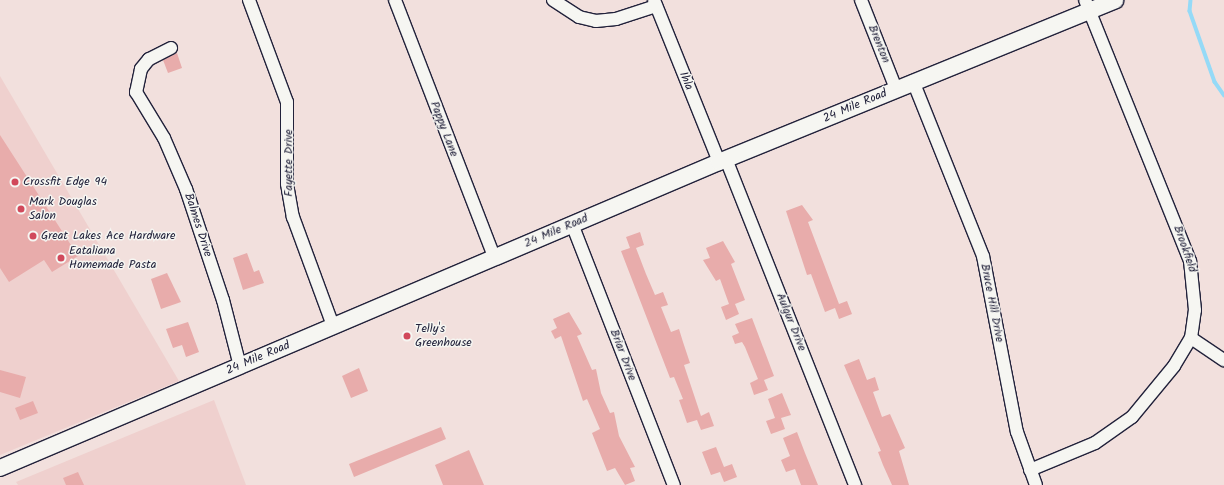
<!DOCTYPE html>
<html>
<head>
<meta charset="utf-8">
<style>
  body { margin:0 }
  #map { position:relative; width:1224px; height:485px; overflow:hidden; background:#f2e0dd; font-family:Kalam,sans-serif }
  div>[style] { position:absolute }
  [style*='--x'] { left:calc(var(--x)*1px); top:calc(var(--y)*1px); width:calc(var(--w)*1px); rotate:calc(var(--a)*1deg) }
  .built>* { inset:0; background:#efd0ce }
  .stream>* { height:3.5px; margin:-1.75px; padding:0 1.75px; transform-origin:1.75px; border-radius:1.75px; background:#95daf7 }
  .building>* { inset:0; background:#e8acab }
  .roads { filter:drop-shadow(1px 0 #22223b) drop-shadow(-1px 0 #22223b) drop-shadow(0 1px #22223b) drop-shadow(0 -1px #22223b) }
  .minor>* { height:12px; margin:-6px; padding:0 6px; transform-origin:6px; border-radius:6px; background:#f6f6f2 }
  .tertiary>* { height:16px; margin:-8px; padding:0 8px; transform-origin:8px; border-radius:8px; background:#f6f6f2 }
  .dots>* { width:11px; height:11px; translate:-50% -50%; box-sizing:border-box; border:2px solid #f6f6f2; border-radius:50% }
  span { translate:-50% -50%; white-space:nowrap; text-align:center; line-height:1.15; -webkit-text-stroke:3px #f6f6f2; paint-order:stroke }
  .street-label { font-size:12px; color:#22223b }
  .poi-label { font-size:12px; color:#22223b }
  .left { translate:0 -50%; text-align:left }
</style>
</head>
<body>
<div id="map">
  <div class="built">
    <div style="clip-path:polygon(0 76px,179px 381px,0 455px)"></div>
    <div style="clip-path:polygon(214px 400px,246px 485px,18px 485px,16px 482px)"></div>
  </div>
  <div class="stream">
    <div style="--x:1191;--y:0;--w:11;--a:95"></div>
    <div style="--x:1190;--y:11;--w:75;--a:70.6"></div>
    <div style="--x:1215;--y:82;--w:16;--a:55"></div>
  </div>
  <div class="building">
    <div style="clip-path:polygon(177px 53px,182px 68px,168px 73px,163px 60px)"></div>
    <div style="clip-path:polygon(0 135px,78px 256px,52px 272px,44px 260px,9px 282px,0 268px)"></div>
    <div style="clip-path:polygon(802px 205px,813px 220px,808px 222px,839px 304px,847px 301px,852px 314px,839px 319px,835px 308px,825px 312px,811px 274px,807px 275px,786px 211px)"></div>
    <div style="clip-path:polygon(640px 232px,644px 245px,636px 248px,646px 274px,655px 295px,663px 292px,668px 305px,661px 307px,671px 332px,679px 329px,683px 342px,690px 363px,684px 365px,701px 416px,709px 412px,714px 426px,701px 430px,697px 420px,687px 423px,679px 400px,683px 399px,674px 377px,670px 378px,621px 251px,630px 248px,626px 237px)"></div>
    <div style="clip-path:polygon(723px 241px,735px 262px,731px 264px,745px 300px,735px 304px,739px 314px,726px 320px,721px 307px,729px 304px,720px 279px,716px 281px,703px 260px,710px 258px,706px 248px)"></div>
    <div style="clip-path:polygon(247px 253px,254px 272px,259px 270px,264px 283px,243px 290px,233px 258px)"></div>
    <div style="clip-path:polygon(167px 273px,181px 302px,161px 309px,151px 279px)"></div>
    <div style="clip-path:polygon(569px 312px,582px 334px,577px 336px,592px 370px,596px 369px,601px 393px,610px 413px,614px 412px,619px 436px,635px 467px,630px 468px,635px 481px,625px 485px,615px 468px,607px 471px,592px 433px,600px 429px,587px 399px,583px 401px,561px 336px,555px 339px,551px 331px,557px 328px,553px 319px)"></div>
    <div style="clip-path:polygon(752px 318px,774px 376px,764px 380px,768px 390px,754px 395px,750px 383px,758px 379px,745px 347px,742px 342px,735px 344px,732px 336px,739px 333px,735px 324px)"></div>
    <div style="clip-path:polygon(188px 322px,199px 352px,186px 357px,182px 345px,173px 348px,166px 329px)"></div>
    <div style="clip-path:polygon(859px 359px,867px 380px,875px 377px,879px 390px,873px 392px,882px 417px,890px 414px,905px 448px,899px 451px,909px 485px,892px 485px,883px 465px,878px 452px,881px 451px,844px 365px)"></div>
    <div style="clip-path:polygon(359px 368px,368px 391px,351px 398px,342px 376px)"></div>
    <div style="clip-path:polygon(0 370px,26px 377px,20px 398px,0 392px)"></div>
    <div style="clip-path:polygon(782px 393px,791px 415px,781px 418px,785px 429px,771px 434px,766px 421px,775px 418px,768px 399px)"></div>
    <div style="clip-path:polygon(33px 401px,38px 413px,20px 420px,15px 408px)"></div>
    <div style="clip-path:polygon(441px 427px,446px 439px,354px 477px,349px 464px)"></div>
    <div style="clip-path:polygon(797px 432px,805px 453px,818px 485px,801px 485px,795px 469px,786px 472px,781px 460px,790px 456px,783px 438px)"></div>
    <div style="clip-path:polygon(716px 447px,724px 467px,732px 464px,737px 477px,724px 482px,720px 472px,711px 475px,702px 452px)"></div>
    <div style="clip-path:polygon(469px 450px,484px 485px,443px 485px,435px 465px)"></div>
    <div style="clip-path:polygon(78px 472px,84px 485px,66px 485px,63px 478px)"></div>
  </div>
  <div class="roads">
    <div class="minor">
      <div style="--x:249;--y:0;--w:109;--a:69.6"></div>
      <div style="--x:287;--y:102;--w:82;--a:90"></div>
      <div style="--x:287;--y:184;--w:34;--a:80"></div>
      <div style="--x:293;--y:217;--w:116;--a:69.8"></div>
      <div style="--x:395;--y:0;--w:275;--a:68.9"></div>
      <div style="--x:553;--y:0;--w:31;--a:33"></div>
      <div style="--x:579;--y:17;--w:17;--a:13"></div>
      <div style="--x:596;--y:21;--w:20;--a:-6"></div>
      <div style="--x:616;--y:19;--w:42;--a:-18"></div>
      <div style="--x:654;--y:0;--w:175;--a:68.1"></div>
      <div style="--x:861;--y:0;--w:96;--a:68.5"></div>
      <div style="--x:171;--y:48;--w:25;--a:153"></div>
      <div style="--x:149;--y:59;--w:13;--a:129"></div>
      <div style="--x:141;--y:69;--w:24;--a:102"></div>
      <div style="--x:136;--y:92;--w:54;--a:58.7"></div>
      <div style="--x:164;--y:138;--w:56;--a:66.7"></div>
      <div style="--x:186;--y:189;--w:117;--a:71.6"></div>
      <div style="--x:223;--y:300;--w:68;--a:75.6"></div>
      <div style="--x:913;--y:81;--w:188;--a:68.2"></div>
      <div style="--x:983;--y:256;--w:179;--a:79.1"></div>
      <div style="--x:1017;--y:432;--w:56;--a:70.3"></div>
      <div style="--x:726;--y:159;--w:351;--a:68.4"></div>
      <div style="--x:572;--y:224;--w:280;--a:68.7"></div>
      <div style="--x:1191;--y:338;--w:40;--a:34"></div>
      <div style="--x:1030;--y:470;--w:70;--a:-22.6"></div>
      <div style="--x:1095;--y:443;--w:45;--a:-35.1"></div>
      <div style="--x:1132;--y:417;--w:66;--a:-50.5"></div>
      <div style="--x:1174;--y:366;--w:33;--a:-59"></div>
      <div style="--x:1191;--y:338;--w:28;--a:-82"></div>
      <div style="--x:1195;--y:310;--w:49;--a:-95.8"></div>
      <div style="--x:1190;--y:261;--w:281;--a:-111.9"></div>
    </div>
    <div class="tertiary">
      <div style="--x:0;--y:468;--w:781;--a:-23.05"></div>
      <div style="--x:719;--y:162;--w:428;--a:-22.2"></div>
    </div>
  </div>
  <div class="dots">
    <div style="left:15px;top:182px;background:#d1495b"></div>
    <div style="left:21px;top:209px;background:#d1495b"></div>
    <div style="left:33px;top:236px;background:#d1495b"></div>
    <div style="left:61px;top:258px;background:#d1495b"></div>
    <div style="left:407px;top:336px;background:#d1495b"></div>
  </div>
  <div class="street-label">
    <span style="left:879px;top:44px;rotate:68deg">Brenton</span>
    <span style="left:686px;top:81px;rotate:68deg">Ihla</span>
    <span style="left:855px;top:106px;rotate:-23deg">24 Mile Road</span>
    <span style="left:444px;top:129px;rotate:69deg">Pappy Lane</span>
    <span style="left:289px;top:163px;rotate:-90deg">Fayette Drive</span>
    <span style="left:198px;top:225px;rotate:72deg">Balmes Drive</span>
    <span style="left:556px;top:231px;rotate:-23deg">24 Mile Road</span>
    <span style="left:1185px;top:249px;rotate:71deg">Brookfield</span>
    <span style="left:992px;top:303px;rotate:79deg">Bruce Hill Drive</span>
    <span style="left:791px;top:322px;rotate:68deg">Aulgur Drive</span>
    <span style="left:623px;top:355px;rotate:69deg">Briar Drive</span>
    <span style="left:258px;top:358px;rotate:-23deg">24 Mile Road</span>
  </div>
  <div class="poi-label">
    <span class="left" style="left:23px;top:182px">Crossfit Edge 94</span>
    <span class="left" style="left:29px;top:209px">Mark Douglas<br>Salon</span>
    <span class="left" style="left:41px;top:236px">Great Lakes Ace Hardware</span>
    <span class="left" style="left:69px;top:258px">Eataliana<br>Homemade Pasta</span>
    <span class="left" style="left:415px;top:336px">Telly's<br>Greenhouse</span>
  </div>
</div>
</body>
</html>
